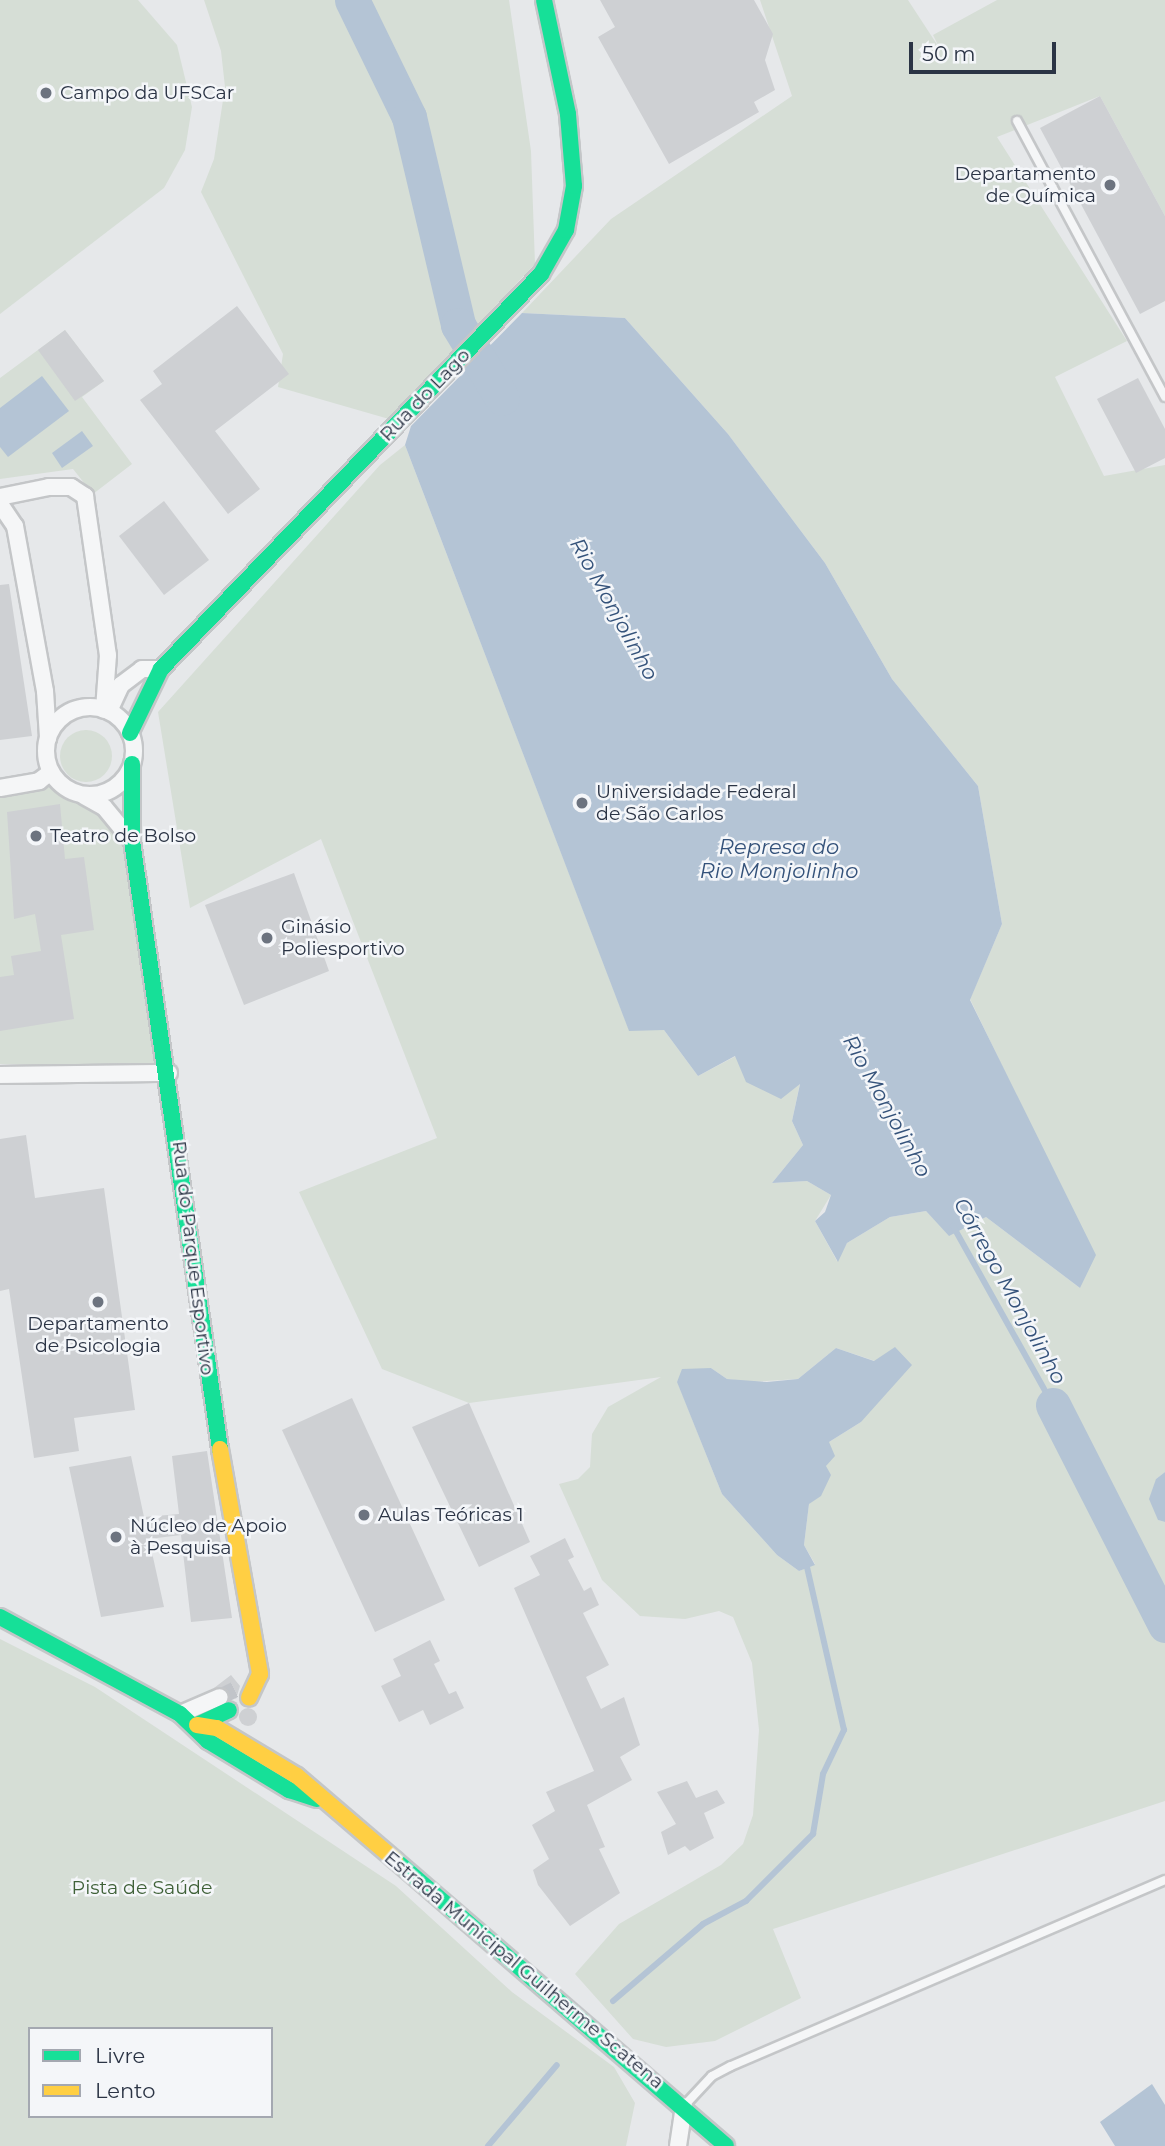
<!DOCTYPE html>
<html>
<head>
<meta charset="utf-8">
<style>
  body { margin:0 }
  #map { position:relative; width:1165px; height:2146px; overflow:hidden; background:#e6e8ea; font-family:Montserrat,sans-serif }
  div>[style] { position:absolute }
  [style*='--x'] { left:calc(var(--x)*1px); top:calc(var(--y)*1px); width:calc(var(--w)*1px); rotate:calc(var(--a)*1deg) }
  .green>* { inset:0; background:#d6ded6 }
  .round { border-radius:50% }
  .water>* { inset:0; background:#b4c4d5 }
  .stream>* { height:6px; margin:-3px; padding:0 3px; transform-origin:3px; border-radius:3px; background:#b4c4d5 }
  .river>* { height:35px; margin:-17.5px; padding:0 17.5px; transform-origin:17.5px; border-radius:17.5px; background:#b4c4d5 }
  .building>* { inset:0; background:#ced0d3 }
  .street-tunnel>* { height:16px; margin-top:-8px; transform-origin:0; background:repeating-linear-gradient(90deg,#c1c4c9 0 16px,transparent 0 24px) }
  .roads { filter:drop-shadow(2px 0 #c4c6c8) drop-shadow(-2px 0 #c4c6c8) drop-shadow(0 2px #c4c6c8) drop-shadow(0 -2px #c4c6c8) }
  .lane>* { height:8px; margin:-4px; padding:0 4px; transform-origin:4px; border-radius:4px; background:#f5f6f7 }
  .street>* { height:16px; margin:-8px; padding:0 8px; transform-origin:8px; border-radius:8px; background:#f5f6f7 }
  .street>.ring { margin:-8px; padding:0; box-sizing:content-box; background:none; border:16px solid #f5f6f7; border-radius:50% }
  .fast>* { height:16px; margin:-8px; padding:0 8px; transform-origin:8px; border-radius:8px; background:#16e098 }
  .slow>* { height:16px; margin:-8px; padding:0 8px; transform-origin:8px; border-radius:8px; background:#ffcf43 }
  .dots>* { width:19px; height:19px; translate:-50% -50%; box-sizing:border-box; border:4px solid #f4f6f9; border-radius:50% }
  span { translate:-50% -50%; white-space:nowrap; text-align:center; line-height:1.15; -webkit-text-stroke:5px #f4f6f9; paint-order:stroke }
  .poi-label { font-size:19px; color:#2b3445 }
  .left { translate:0 -50%; text-align:left }
  .right { translate:-100% -50%; text-align:right }
  .street-label { font-size:19px; color:#2b3445 }
  .park-label { font-size:19px; color:#3f6138 }
  .water-label { font-size:21px; color:#34527a; font-style:italic }
  .legend { position:absolute; left:28px; top:2027px; width:245px; height:91px; box-sizing:border-box; background:#f4f6f9; border:2px solid #a4a8b1; margin:0; padding:9px 12px; list-style:none; font-size:21px; color:#2b3445 }
  .legend li { display:flex; align-items:center; gap:14px; height:35px }
  .legend b { width:35px; border:2px solid #a4a8b1 }
  .scale { position:absolute; left:909px; top:42px; width:147px; height:32px; box-sizing:border-box; border:4px solid #2b3445; border-top:0; padding-left:9px; font-size:21px; line-height:24px; white-space:nowrap; color:#2b3445; -webkit-text-stroke:5px #f4f6f9; paint-order:stroke }
</style>
</head>
<body>
<div id="map">
  <div class="green">
    <div style="clip-path:polygon(0 0,138px 0,177px 45px,192px 107px,185px 150px,164px 188px,0 314px)"></div>
    <div style="clip-path:polygon(204px 0,509px 0,531px 151px,535px 264px,389px 419px,278px 387px,283px 354px,201px 192px,214px 159px,225px 87px,221px 51px)"></div>
    <div style="clip-path:polygon(evenodd,760px 0,908px 0,940px 49px,933px 35px,997px 0,1165px 0,1165px 216px,1100px 96px,997px 137px,1127px 341px,1055px 377px,1104px 476px,1165px 465px,1165px 1472px,1156px 1479px,1158px 1520px,1165px 1522px,1165px 1801px,773px 1929px,801px 1998px,715px 2041px,666px 2047px,633px 2039px,575px 1974px,619px 1924px,721px 1865px,743px 1844px,753px 1815px,759px 1730px,752px 1663px,733px 1617px,719px 1611px,685px 1619px,640px 1616px,602px 1580px,559px 1484px,578px 1479px,590px 1467px,592px 1434px,608px 1407px,661px 1377px,469px 1403px,382px 1369px,299px 1192px,437px 1138px,321px 839px,190px 908px,158px 712px,380px 465px,405px 445px,629px 1030px,664px 1030px,698px 1076px,736px 1056px,800px 1083px,792px 1121px,803px 1145px,772px 1183px,807px 1181px,831px 1195px,815px 1221px,837px 1261px,847px 1243px,890px 1217px,926px 1211px,949px 1235px,986px 1217px,1080px 1288px,1006px 1074px,970px 999px,1002px 924px,978px 786px,892px 679px,825px 563px,728px 434px,625px 318px,522px 313px,611px 219px,792px 96px,760px 0,836px 1348px,875px 1361px,861px 1422px,829px 1442px,826px 1467px,809px 1504px,804px 1545px,815px 1564px,799px 1571px,777px 1555px,722px 1494px,677px 1381px,711px 1368px,727px 1379px,750px 1382px,798px 1379px,836px 1348px)"></div>
    <div style="clip-path:polygon(65px 330px,104px 381px,82px 397px,132px 464px,93px 494px,73px 469px,0 479px,0 378px)"></div>
    <div class="round" style="left:60px;top:730px;width:52px;height:52px"></div>
    <div style="clip-path:polygon(67px 784px,84px 792px,126px 835px,164px 1068px,0 1064px,0 795px)"></div>
    <div style="clip-path:polygon(evenodd,0 1639px,95px 1687px,396px 1886px,512px 1992px,614px 2067px,635px 2103px,626px 2146px,0 2146px,0 1639px,30px 2029px,271px 2029px,271px 2116px,30px 2116px,30px 2029px)"></div>
  </div>
  <div class="water">
    <div style="clip-path:polygon(522px 313px,625px 318px,728px 434px,825px 563px,892px 679px,978px 786px,1002px 924px,970px 1000px,1096px 1255px,1080px 1288px,986px 1217px,949px 1236px,926px 1211px,890px 1217px,847px 1243px,838px 1262px,815px 1221px,825px 1212px,831px 1195px,807px 1181px,772px 1183px,803px 1145px,792px 1121px,800px 1084px,781px 1099px,746px 1082px,735px 1056px,698px 1076px,664px 1030px,629px 1031px,405px 445px,411px 426px)"></div>
    <div style="clip-path:polygon(42px 376px,69px 411px,8px 457px,0 447px,0 408px)"></div>
    <div style="clip-path:polygon(82px 431px,93px 446px,62px 468px,52px 453px)"></div>
    <div style="clip-path:polygon(895px 1347px,912px 1365px,861px 1422px,829px 1442px,835px 1456px,826px 1466px,831px 1475px,821px 1496px,809px 1504px,804px 1545px,815px 1565px,799px 1571px,777px 1555px,722px 1494px,677px 1382px,682px 1369px,711px 1368px,727px 1379px,767px 1382px,798px 1379px,836px 1348px,874px 1361px)"></div>
    <div style="clip-path:polygon(1165px 1472px,1165px 1522px,1158px 1520px,1149px 1499px,1156px 1479px)"></div>
    <div style="clip-path:polygon(1152px 2084px,1165px 2105px,1165px 2146px,1115px 2146px,1100px 2122px)"></div>
  </div>
  <div class="stream">
    <div style="--x:953;--y:1226;--w:205;--a:60.8"></div>
    <div style="--x:613;--y:2001;--w:118;--a:-40.5"></div>
    <div style="--x:703;--y:1924;--w:49;--a:-28.1"></div>
    <div style="--x:746;--y:1901;--w:95;--a:-45"></div>
    <div style="--x:813;--y:1834;--w:61;--a:-80.5"></div>
    <div style="--x:823;--y:1774;--w:49;--a:-64.5"></div>
    <div style="--x:844;--y:1730;--w:167;--a:-102.8"></div>
    <div style="--x:488;--y:2146;--w:106;--a:-49.6"></div>
  </div>
  <div class="river">
    <div style="--x:352;--y:0;--w:130;--a:64"></div>
    <div style="--x:409;--y:117;--w:214;--a:76.7"></div>
    <div style="--x:458;--y:325;--w:85;--a:58.9"></div>
    <div style="--x:1053;--y:1405;--w:247;--a:63"></div>
  </div>
  <div class="building">
    <div style="clip-path:polygon(600px 0,754px 0,773px 34px,765px 60px,775px 90px,754px 102px,759px 112px,669px 164px,598px 37px,615px 27px)"></div>
    <div style="clip-path:polygon(1100px 96px,1165px 216px,1165px 301px,1140px 314px,1040px 128px)"></div>
    <div style="clip-path:polygon(237px 306px,289px 374px,215px 431px,260px 489px,228px 514px,140px 400px,162px 384px,153px 371px)"></div>
    <div style="clip-path:polygon(65px 330px,104px 381px,75px 401px,38px 350px)"></div>
    <div style="clip-path:polygon(1138px 378px,1165px 429px,1165px 458px,1136px 473px,1097px 399px)"></div>
    <div style="clip-path:polygon(164px 501px,209px 560px,164px 595px,119px 536px)"></div>
    <div style="clip-path:polygon(9px 584px,32px 736px,0 740px,0 585px)"></div>
    <div style="clip-path:polygon(60px 804px,65px 859px,84px 857px,94px 930px,61px 935px,74px 1019px,0 1031px,0 977px,14px 975px,11px 956px,41px 951px,35px 914px,14px 919px,7px 812px)"></div>
    <div style="clip-path:polygon(294px 873px,329px 971px,244px 1005px,205px 905px)"></div>
    <div style="clip-path:polygon(26px 1135px,35px 1198px,104px 1188px,135px 1410px,74px 1418px,79px 1451px,34px 1458px,9px 1289px,0 1291px,0 1139px)"></div>
    <div style="clip-path:polygon(352px 1398px,445px 1600px,375px 1632px,282px 1430px)"></div>
    <div style="clip-path:polygon(469px 1403px,530px 1542px,479px 1567px,412px 1427px)"></div>
    <div style="clip-path:polygon(207px 1451px,232px 1618px,191px 1622px,181px 1535px,149px 1539px,164px 1607px,101px 1617px,69px 1467px,131px 1456px,144px 1517px,179px 1514px,172px 1456px)"></div>
    <div style="clip-path:polygon(565px 1538px,574px 1557px,568px 1560px,584px 1591px,591px 1587px,599px 1605px,583px 1613px,609px 1665px,586px 1677px,601px 1709px,624px 1697px,640px 1745px,620px 1757px,632px 1780px,587px 1805px,605px 1847px,599px 1849px,620px 1893px,570px 1926px,538px 1885px,533px 1870px,549px 1859px,532px 1825px,555px 1811px,546px 1792px,594px 1771px,514px 1588px,540px 1575px,530px 1556px)"></div>
    <div style="clip-path:polygon(430px 1640px,440px 1661px,434px 1664px,449px 1694px,456px 1691px,464px 1708px,430px 1725px,423px 1710px,399px 1722px,381px 1686px,401px 1676px,393px 1659px)"></div>
    <div style="clip-path:polygon(231px 1675px,240px 1686px,236px 1699px,226px 1688px,214px 1688px)"></div>
    <div class="round" style="left:239px;top:1708px;width:18px;height:18px"></div>
    <div style="clip-path:polygon(687px 1781px,696px 1798px,717px 1790px,725px 1803px,704px 1813px,714px 1838px,690px 1851px,685px 1846px,668px 1855px,661px 1832px,676px 1824px,657px 1792px)"></div>
  </div>
  <div class="street-tunnel">
    <div style="--x:220;--y:1697;--w:22;--a:-27"></div>
  </div>
  <div class="roads">
    <div class="lane">
      <div style="--x:1017;--y:121;--w:313;--a:61.8"></div>
      <div style="--x:684;--y:2106;--w:41;--a:-47"></div>
      <div style="--x:712;--y:2076;--w:21;--a:-28"></div>
      <div style="--x:731;--y:2066;--w:472;--a:-23.2"></div>
    </div>
    <div class="street">
      <div style="--x:0;--y:497;--w:50;--a:-11.5"></div>
      <div style="--x:49;--y:487;--w:22;--a:0"></div>
      <div style="--x:71;--y:487;--w:17;--a:33"></div>
      <div style="--x:85;--y:496;--w:161;--a:81.8"></div>
      <div style="--x:108;--y:655;--w:55;--a:94.2"></div>
      <div style="--x:0;--y:504;--w:27;--a:56"></div>
      <div style="--x:15;--y:526;--w:168;--a:79.7"></div>
      <div style="--x:45;--y:691;--w:47;--a:86.3"></div>
      <div class="ring" style="left:46px;top:707px;width:72px;height:72px"></div>
      <div style="--x:109;--y:711;--w:29;--a:-65"></div>
      <div style="--x:121;--y:685;--w:26;--a:-37"></div>
      <div style="--x:142;--y:669;--w:19;--a:0"></div>
      <div style="--x:0;--y:788;--w:40;--a:-10"></div>
      <div style="--x:39;--y:781;--w:15;--a:-37"></div>
      <div style="--x:84;--y:796;--w:23;--a:29"></div>
      <div style="--x:104;--y:807;--w:44;--a:50.5"></div>
      <div style="--x:0;--y:1075;--w:169;--a:-0.7"></div>
      <div style="--x:180;--y:1714;--w:43;--a:-23"></div>
      <div style="--x:678;--y:2146;--w:40;--a:-81.5"></div>
    </div>
    <div class="fast">
      <div style="--x:130;--y:733;--w:71;--a:-64.2"></div>
      <div style="--x:161;--y:669;--w:548;--a:-46.11"></div>
      <div style="--x:541;--y:274;--w:51;--a:-60.4"></div>
      <div style="--x:566;--y:230;--w:45;--a:-79.7"></div>
      <div style="--x:574;--y:186;--w:72;--a:-94.8"></div>
      <div style="--x:568;--y:114;--w:116;--a:-101.9"></div>
      <div style="--x:132;--y:764;--w:77;--a:90"></div>
      <div style="--x:132;--y:841;--w:614;--a:81.76"></div>
      <div style="--x:0;--y:1617;--w:204;--a:28.3"></div>
      <div style="--x:180;--y:1714;--w:39;--a:44"></div>
      <div style="--x:208;--y:1741;--w:95;--a:31.2"></div>
      <div style="--x:289;--y:1790;--w:29;--a:18"></div>
      <div style="--x:197;--y:1725;--w:35;--a:-25"></div>
      <div style="--x:395;--y:1860;--w:437;--a:40.8"></div>
    </div>
    <div class="slow">
      <div style="--x:220;--y:1449;--w:229;--a:79.9"></div>
      <div style="--x:260;--y:1674;--w:26;--a:115"></div>
      <div style="--x:197;--y:1725;--w:20;--a:9"></div>
      <div style="--x:217;--y:1728;--w:93;--a:31"></div>
      <div style="--x:297;--y:1776;--w:129;--a:40.6"></div>
    </div>
  </div>
  <div class="dots">
    <div style="left:46px;top:93px;background:#6c737f"></div>
    <div style="left:1110px;top:185px;background:#6c737f"></div>
    <div style="left:582px;top:803px;background:#6c737f"></div>
    <div style="left:36px;top:836px;background:#6c737f"></div>
    <div style="left:267px;top:938px;background:#6c737f"></div>
    <div style="left:98px;top:1302px;background:#6c737f"></div>
    <div style="left:364px;top:1515px;background:#6c737f"></div>
    <div style="left:116px;top:1537px;background:#6c737f"></div>
  </div>
  <div class="poi-label">
    <span class="left" style="left:60px;top:93px">Campo da UFSCar</span>
    <span class="right" style="left:1096px;top:185px">Departamento<br>de Química</span>
    <span class="left" style="left:596px;top:803px">Universidade Federal<br>de São Carlos</span>
    <span class="left" style="left:50px;top:836px">Teatro de Bolso</span>
    <span class="left" style="left:281px;top:938px">Ginásio<br>Poliesportivo</span>
    <span style="left:98px;top:1335px">Departamento<br>de Psicologia</span>
    <span class="left" style="left:378px;top:1515px">Aulas Teóricas 1</span>
    <span class="left" style="left:130px;top:1537px">Núcleo de Apoio<br>à Pesquisa</span>
  </div>
  <div class="street-label">
    <span style="left:425px;top:395px;rotate:-46deg">Rua do Lago</span>
    <span style="left:193px;top:1258px;rotate:83deg">Rua do Parque Esportivo</span>
    <span style="left:524px;top:1970px;rotate:40deg">Estrada Municipal Guilherme Scatena</span>
  </div>
  <div class="park-label">
    <span style="left:142px;top:1888px">Pista de Saúde</span>
  </div>
  <div class="water-label">
    <span style="left:614px;top:609px;rotate:61deg">Rio Monjolinho</span>
    <span style="left:779px;top:859px">Represa do<br>Rio Monjolinho</span>
    <span style="left:887px;top:1106px;rotate:61deg">Rio Monjolinho</span>
    <span style="left:1010px;top:1291px;rotate:61deg">Córrego Monjolinho</span>
  </div>
  <ul class="legend">
  <li><b style="height:9px;background:#16e098"></b>Livre</li>
  <li><b style="height:9px;background:#ffcf43"></b>Lento</li>
  </ul>
  <div class="scale">50 m</div>
</div>
</body>
</html>
